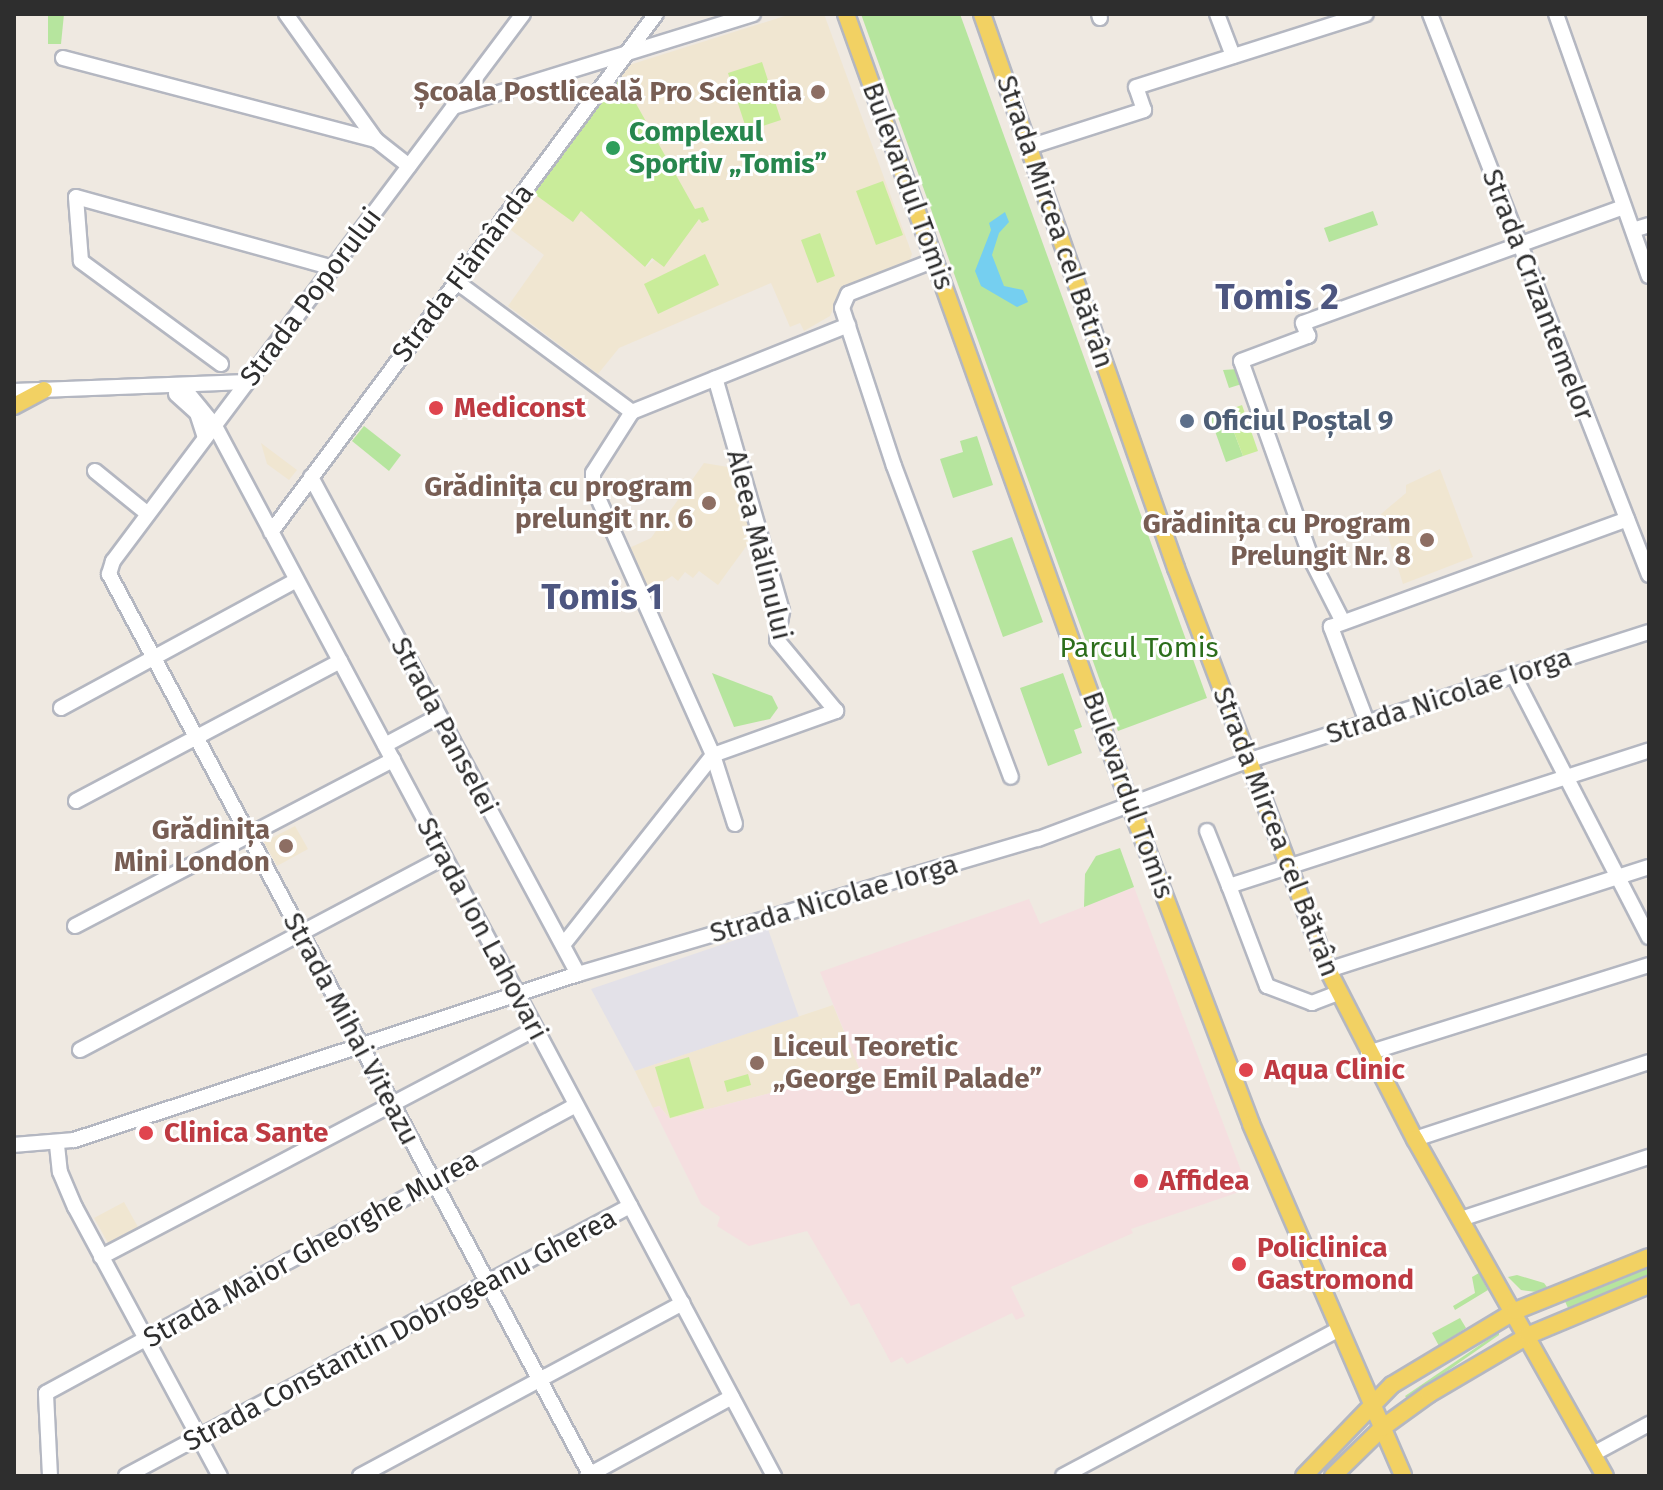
<!DOCTYPE html>
<html>
<head>
<meta charset="utf-8">
<style>
  body { margin:0 }
  #map { position:relative; width:1663px; height:1490px; overflow:hidden; background:#efe9e1; font-family:"Fira Sans",sans-serif }
  div>[style] { position:absolute }
  [style*='--x'] { left:calc(var(--x)*1px); top:calc(var(--y)*1px); width:calc(var(--w)*1px); rotate:calc(var(--a)*1deg) }
  .industrial>* { inset:0; background:#e3e1e8 }
  .education>* { inset:0; background:#f0e6d1 }
  .medical>* { inset:0; background:#f5dfe0 }
  .green>* { inset:0; background:#b6e59e }
  .pitch>* { inset:0; background:#c9ec9a }
  .water>* { inset:0; background:#75cff0 }
  .roads { filter:drop-shadow(2px 0 #b4b7c1) drop-shadow(-2px 0 #b4b7c1) drop-shadow(0 2px #b4b7c1) drop-shadow(0 -2px #b4b7c1) }
  .minor>* { height:14px; margin:-7px; padding:0 7px; transform-origin:7px; border-radius:7px; background:#fff }
  .major>* { height:16px; margin:-8px; padding:0 8px; transform-origin:8px; border-radius:8px; background:#f2d163 }
  .dots>* { width:22px; height:22px; translate:-50% -50%; box-sizing:border-box; border:4px solid #fff; border-radius:50% }
  span { translate:-50% -50%; white-space:nowrap; text-align:center; line-height:1.15; -webkit-text-stroke:6px #fff; paint-order:stroke }
  .education-label { font-size:28px; color:#785e54; font-weight:700 }
  .right { translate:-100% -50%; text-align:right }
  .left { translate:0 -50%; text-align:left }
  .leisure-label { font-size:28px; color:#27864d; font-weight:700 }
  .street-label { font-size:28px; color:#2e2e2e }
  .health-label { font-size:28px; color:#be3a42; font-weight:700 }
  .service-label { font-size:28px; color:#4e5e75; font-weight:700 }
  .park-label { font-size:28px; color:#2c6e1b }
  .district-label { font-size:36px; color:#4d5680; font-weight:700 }
  .frame { position:absolute; inset:0; border:16px solid #2e2e2e; pointer-events:none }
</style>
</head>
<body>
<div id="map">
  <div class="industrial">
    <div style="clip-path:polygon(768px 929px,799px 1017px,635px 1071px,591px 989px)"></div>
  </div>
  <div class="education">
    <div style="clip-path:polygon(791px 14px,824px 14px,912px 254px,909px 262px,841px 291px,830px 316px,804px 331px,800px 323px,790px 327px,771px 283px,619px 348px,598px 374px,508px 306px,544px 255px,507px 227px,533px 193px,573px 221px,581px 211px,646px 267px,700px 218px,708px 220px,695px 210px,620px 75px,626px 66px)"></div>
    <div style="clip-path:polygon(261px 443px,297px 470px,289px 480px,267px 464px)"></div>
    <div style="clip-path:polygon(704px 463px,734px 468px,753px 537px,718px 585px,699px 571px,693px 578px,685px 572px,678px 581px,672px 576px,650px 591px,627px 549px,651px 538px)"></div>
    <div style="clip-path:polygon(1440px 469px,1473px 557px,1403px 584px,1381px 514px,1406px 493px,1406px 485px)"></div>
    <div style="clip-path:polygon(295px 826px,308px 849px,277px 866px,264px 842px)"></div>
    <div style="clip-path:polygon(833px 1005px,860px 1070px,670px 1119px,659px 1106px,653px 1108px,635px 1071px)"></div>
    <div style="clip-path:polygon(124px 1202px,138px 1227px,108px 1243px,94px 1218px)"></div>
  </div>
  <div class="medical">
    <div style="clip-path:polygon(1134px 887px,1248px 1189px,1131px 1229px,1133px 1233px,1011px 1287px,1025px 1316px,1016px 1320px,1012px 1313px,907px 1364px,902px 1357px,891px 1363px,859px 1303px,851px 1306px,807px 1231px,749px 1246px,717px 1226px,720px 1217px,701px 1204px,653px 1108px,659px 1106px,670px 1119px,860px 1070px,820px 972px,1029px 899px,1040px 924px)"></div>
  </div>
  <div class="green">
    <div style="clip-path:polygon(48px 14px,64px 14px,61px 44px,48px 44px)"></div>
    <div style="clip-path:polygon(861px 14px,960px 14px,1207px 698px,1118px 731px)"></div>
    <div style="clip-path:polygon(1373px 211px,1378px 225px,1329px 242px,1324px 228px)"></div>
    <div style="clip-path:polygon(1238px 369px,1245px 383px,1229px 388px,1223px 370px)"></div>
    <div style="clip-path:polygon(1226px 411px,1243px 456px,1226px 462px,1210px 417px)"></div>
    <div style="clip-path:polygon(364px 426px,401px 455px,389px 471px,352px 441px)"></div>
    <div style="clip-path:polygon(977px 436px,993px 485px,953px 498px,940px 459px,963px 452px,960px 441px)"></div>
    <div style="clip-path:polygon(1012px 537px,1043px 622px,1003px 637px,972px 551px)"></div>
    <div style="clip-path:polygon(712px 673px,772px 696px,778px 708px,770px 719px,734px 727px)"></div>
    <div style="clip-path:polygon(1063px 673px,1082px 727px,1074px 730px,1082px 753px,1048px 766px,1020px 688px)"></div>
    <div style="clip-path:polygon(1120px 848px,1134px 887px,1084px 907px,1085px 874px,1096px 856px)"></div>
    <div style="clip-path:polygon(1649px 1265px,1649px 1277px,1568px 1308px,1563px 1297px)"></div>
    <div style="clip-path:polygon(1479px 1273px,1488px 1290px,1455px 1310px,1453px 1306px,1475px 1293px,1472px 1277px)"></div>
    <div style="clip-path:polygon(1517px 1275px,1544px 1283px,1547px 1287px,1537px 1292px,1521px 1290px,1508px 1277px)"></div>
    <div style="clip-path:polygon(1460px 1318px,1466px 1328px,1439px 1346px,1432px 1333px)"></div>
    <div style="clip-path:polygon(1499px 1332px,1499px 1335px,1407px 1399px,1405px 1396px)"></div>
  </div>
  <div class="pitch">
    <div style="clip-path:polygon(762px 62px,781px 120px,747px 131px,728px 73px)"></div>
    <div style="clip-path:polygon(620px 75px,695px 209px,703px 207px,709px 220px,702px 223px,699px 219px,664px 267px,652px 258px,645px 267px,581px 211px,573px 222px,533px 193px)"></div>
    <div style="clip-path:polygon(883px 181px,903px 235px,876px 245px,856px 191px)"></div>
    <div style="clip-path:polygon(820px 233px,835px 276px,817px 283px,801px 240px)"></div>
    <div style="clip-path:polygon(705px 254px,719px 285px,658px 314px,644px 284px)"></div>
    <div style="clip-path:polygon(1242px 405px,1258px 451px,1243px 456px,1226px 411px)"></div>
    <div style="clip-path:polygon(689px 1057px,704px 1108px,670px 1118px,655px 1067px)"></div>
    <div style="clip-path:polygon(748px 1074px,751px 1085px,727px 1092px,724px 1081px)"></div>
  </div>
  <div class="water">
    <div style="clip-path:polygon(1005px 212px,1009px 222px,999px 233px,992px 255px,1004px 286px,1023px 290px,1028px 302px,1017px 307px,981px 286px,975px 271px,991px 230px,989px 223px)"></div>
  </div>
  <div class="roads">
    <div class="minor">
      <div style="--x:286;--y:14;--w:155;--a:54.5"></div>
      <div style="--x:376;--y:140;--w:42;--a:38.2"></div>
      <div style="--x:523;--y:14;--w:684;--a:126.85"></div>
      <div style="--x:113;--y:561;--w:14;--a:107"></div>
      <div style="--x:109;--y:574;--w:1023;--a:61.88"></div>
      <div style="--x:1099;--y:14;--w:4;--a:76"></div>
      <div style="--x:1217;--y:14;--w:45;--a:69.1"></div>
      <div style="--x:1430;--y:14;--w:602;--a:68.68"></div>
      <div style="--x:1556;--y:14;--w:278;--a:70.5"></div>
      <div style="--x:63;--y:58;--w:324;--a:14.7"></div>
      <div style="--x:453;--y:107;--w:314;--a:-17.2"></div>
      <div style="--x:1029;--y:147;--w:121;--a:-17.8"></div>
      <div style="--x:1144;--y:110;--w:24;--a:-109"></div>
      <div style="--x:1136;--y:87;--w:241;--a:-17.6"></div>
      <div style="--x:1633;--y:230;--w:17;--a:-17"></div>
      <div style="--x:935;--y:260;--w:93;--a:158.7"></div>
      <div style="--x:848;--y:294;--w:15;--a:113"></div>
      <div style="--x:842;--y:308;--w:166;--a:71.8"></div>
      <div style="--x:894;--y:466;--w:332;--a:69.4"></div>
      <div style="--x:457;--y:282;--w:218;--a:36.6"></div>
      <div style="--x:221;--y:364;--w:174;--a:-143.7"></div>
      <div style="--x:81;--y:261;--w:64;--a:-94.5"></div>
      <div style="--x:76;--y:197;--w:267;--a:15.4"></div>
      <div style="--x:183;--y:387;--w:50;--a:50.6"></div>
      <div style="--x:215;--y:426;--w:1190;--a:61.97"></div>
      <div style="--x:14;--y:391;--w:233;--a:-2.2"></div>
      <div style="--x:176;--y:394;--w:28;--a:42"></div>
      <div style="--x:197;--y:413;--w:26;--a:72"></div>
      <div style="--x:95;--y:471;--w:68;--a:39.1"></div>
      <div style="--x:311;--y:477;--w:564;--a:61.75"></div>
      <div style="--x:271;--y:532;--w:645;--a:-53.38"></div>
      <div style="--x:1343;--y:622;--w:66;--a:-117"></div>
      <div style="--x:1313;--y:563;--w:214;--a:-109.6"></div>
      <div style="--x:1241;--y:361;--w:72;--a:-20.5"></div>
      <div style="--x:1308;--y:336;--w:14;--a:-111"></div>
      <div style="--x:1303;--y:323;--w:341;--a:-19.9"></div>
      <div style="--x:1513;--y:674;--w:296;--a:62.7"></div>
      <div style="--x:61;--y:708;--w:268;--a:-28.5"></div>
      <div style="--x:1367;--y:722;--w:102;--a:-110.8"></div>
      <div style="--x:1331;--y:627;--w:315;--a:-20"></div>
      <div style="--x:385;--y:745;--w:61;--a:-28.2"></div>
      <div style="--x:713;--y:755;--w:131;--a:-19.7"></div>
      <div style="--x:836;--y:711;--w:92;--a:-129.7"></div>
      <div style="--x:777;--y:640;--w:29;--a:-80"></div>
      <div style="--x:782;--y:611;--w:242;--a:-106"></div>
      <div style="--x:76;--y:801;--w:299;--a:-27.9"></div>
      <div style="--x:735;--y:824;--w:72;--a:-107.7"></div>
      <div style="--x:713;--y:755;--w:294;--a:-114.1"></div>
      <div style="--x:593;--y:487;--w:14;--a:-90"></div>
      <div style="--x:593;--y:473;--w:72;--a:-57.4"></div>
      <div style="--x:632;--y:412;--w:233;--a:-21.9"></div>
      <div style="--x:1207;--y:831;--w:59;--a:68.2"></div>
      <div style="--x:75;--y:926;--w:359;--a:-27.6"></div>
      <div style="--x:563;--y:945;--w:242;--a:-51.7"></div>
      <div style="--x:1328;--y:970;--w:337;--a:-17.8"></div>
      <div style="--x:1338;--y:993;--w:28;--a:159"></div>
      <div style="--x:1312;--y:1003;--w:48;--a:-159.3"></div>
      <div style="--x:1267;--y:986;--w:107;--a:-110.8"></div>
      <div style="--x:1229;--y:886;--w:441;--a:-17.9"></div>
      <div style="--x:80;--y:1050;--w:412;--a:-27.9"></div>
      <div style="--x:1368;--y:1053;--w:294;--a:-17.4"></div>
      <div style="--x:1415;--y:1139;--w:246;--a:-18.2"></div>
      <div style="--x:14;--y:1145;--w:60;--a:-4.8"></div>
      <div style="--x:74;--y:1140;--w:531;--a:-18.23"></div>
      <div style="--x:578;--y:974;--w:479;--a:-16.4"></div>
      <div style="--x:1038;--y:839;--w:223;--a:-20.5"></div>
      <div style="--x:1247;--y:761;--w:422;--a:-17.8"></div>
      <div style="--x:57;--y:1145;--w:27;--a:84"></div>
      <div style="--x:60;--y:1172;--w:38;--a:67"></div>
      <div style="--x:75;--y:1207;--w:306;--a:61.7"></div>
      <div style="--x:1461;--y:1219;--w:198;--a:-18.3"></div>
      <div style="--x:101;--y:1257;--w:491;--a:-27.7"></div>
      <div style="--x:1593;--y:1454;--w:64;--a:-28.2"></div>
      <div style="--x:50;--y:1476;--w:83;--a:-92.8"></div>
      <div style="--x:46;--y:1393;--w:603;--a:-28.52"></div>
      <div style="--x:126;--y:1476;--w:572;--a:-28.18"></div>
      <div style="--x:360;--y:1476;--w:366;--a:-28.2"></div>
      <div style="--x:587;--y:1476;--w:165;--a:-28.6"></div>
      <div style="--x:1063;--y:1476;--w:313;--a:-28"></div>
    </div>
    <div class="major">
      <div style="--x:846;--y:14;--w:840;--a:70.25"></div>
      <div style="--x:1130;--y:805;--w:341;--a:69.2"></div>
      <div style="--x:1251;--y:1124;--w:383;--a:66.6"></div>
      <div style="--x:982;--y:14;--w:587;--a:70.7"></div>
      <div style="--x:1176;--y:568;--w:430;--a:69.3"></div>
      <div style="--x:1328;--y:970;--w:190;--a:62.8"></div>
      <div style="--x:1415;--y:1139;--w:387;--a:60.6"></div>
      <div style="--x:14;--y:406;--w:34;--a:-28"></div>
      <div style="--x:1304;--y:1476;--w:127;--a:-46"></div>
      <div style="--x:1392;--y:1385;--w:144;--a:-31"></div>
      <div style="--x:1515;--y:1311;--w:144;--a:-21.9"></div>
      <div style="--x:1333;--y:1476;--w:69;--a:-44.4"></div>
      <div style="--x:1382;--y:1428;--w:58;--a:-35.9"></div>
      <div style="--x:1429;--y:1394;--w:116;--a:-30.5"></div>
      <div style="--x:1529;--y:1335;--w:130;--a:-22.6"></div>
    </div>
  </div>
  <div class="dots">
    <div style="left:818px;top:92px;background:#8d6e63"></div>
    <div style="left:613px;top:148px;background:#2e9e5b"></div>
    <div style="left:436px;top:408px;background:#e0444e"></div>
    <div style="left:1187px;top:421px;background:#5c6f8a"></div>
    <div style="left:709px;top:503px;background:#8d6e63"></div>
    <div style="left:1427px;top:540px;background:#8d6e63"></div>
    <div style="left:286px;top:846px;background:#8d6e63"></div>
    <div style="left:757px;top:1063px;background:#8d6e63"></div>
    <div style="left:1246px;top:1070px;background:#e0444e"></div>
    <div style="left:146px;top:1133px;background:#e0444e"></div>
    <div style="left:1141px;top:1181px;background:#e0444e"></div>
    <div style="left:1239px;top:1264px;background:#e0444e"></div>
  </div>
  <div class="education-label">
    <span class="right" style="left:802px;top:92px">Școala Postliceală Pro Scientia</span>
    <span class="right" style="left:693px;top:503px">Grădinița cu program<br>prelungit nr. 6</span>
    <span class="right" style="left:1411px;top:540px">Grădinița cu Program<br>Prelungit Nr. 8</span>
    <span class="right" style="left:270px;top:846px">Grădinița<br>Mini London</span>
    <span class="left" style="left:773px;top:1063px">Liceul Teoretic<br>„George Emil Palade”</span>
  </div>
  <div class="leisure-label">
    <span class="left" style="left:629px;top:148px">Complexul<br>Sportiv „Tomis”</span>
  </div>
  <div class="street-label">
    <span style="left:908px;top:186px;rotate:70deg">Bulevardul Tomis</span>
    <span style="left:1055px;top:222px;rotate:71deg">Strada Mircea cel Bătrân</span>
    <span style="left:463px;top:273px;rotate:-53deg">Strada Flămânda</span>
    <span style="left:1538px;top:295px;rotate:69deg">Strada Crizantemelor</span>
    <span style="left:311px;top:297px;rotate:-53deg">Strada Poporului</span>
    <span style="left:759px;top:545px;rotate:76deg">Aleea Mălinului</span>
    <span style="left:1449px;top:696px;rotate:-18deg">Strada Nicolae Iorga</span>
    <span style="left:444px;top:726px;rotate:62deg">Strada Panselei</span>
    <span style="left:1128px;top:795px;rotate:70deg">Bulevardul Tomis</span>
    <span style="left:1276px;top:832px;rotate:69deg">Strada Mircea cel Bătrân</span>
    <span style="left:834px;top:899px;rotate:-16deg">Strada Nicolae Iorga</span>
    <span style="left:482px;top:929px;rotate:62deg">Strada Ion Lahovari</span>
    <span style="left:351px;top:1029px;rotate:62deg">Strada Mihai Viteazu</span>
    <span style="left:311px;top:1249px;rotate:-29deg">Strada Maior Gheorghe Murea</span>
    <span style="left:400px;top:1330px;rotate:-28deg">Strada Constantin Dobrogeanu Gherea</span>
  </div>
  <div class="health-label">
    <span class="left" style="left:454px;top:408px">Mediconst</span>
    <span class="left" style="left:1264px;top:1070px">Aqua Clinic</span>
    <span class="left" style="left:164px;top:1133px">Clinica Sante</span>
    <span class="left" style="left:1159px;top:1181px">Affidea</span>
    <span class="left" style="left:1257px;top:1264px">Policlinica<br>Gastromond</span>
  </div>
  <div class="service-label">
    <span class="left" style="left:1203px;top:421px">Oficiul Poștal 9</span>
  </div>
  <div class="park-label">
    <span style="left:1139px;top:648px">Parcul Tomis</span>
  </div>
  <div class="district-label">
    <span style="left:1277px;top:298px">Tomis 2</span>
    <span style="left:602px;top:598px">Tomis 1</span>
  </div>
  <div class="frame"></div>
</div>
</body>
</html>
